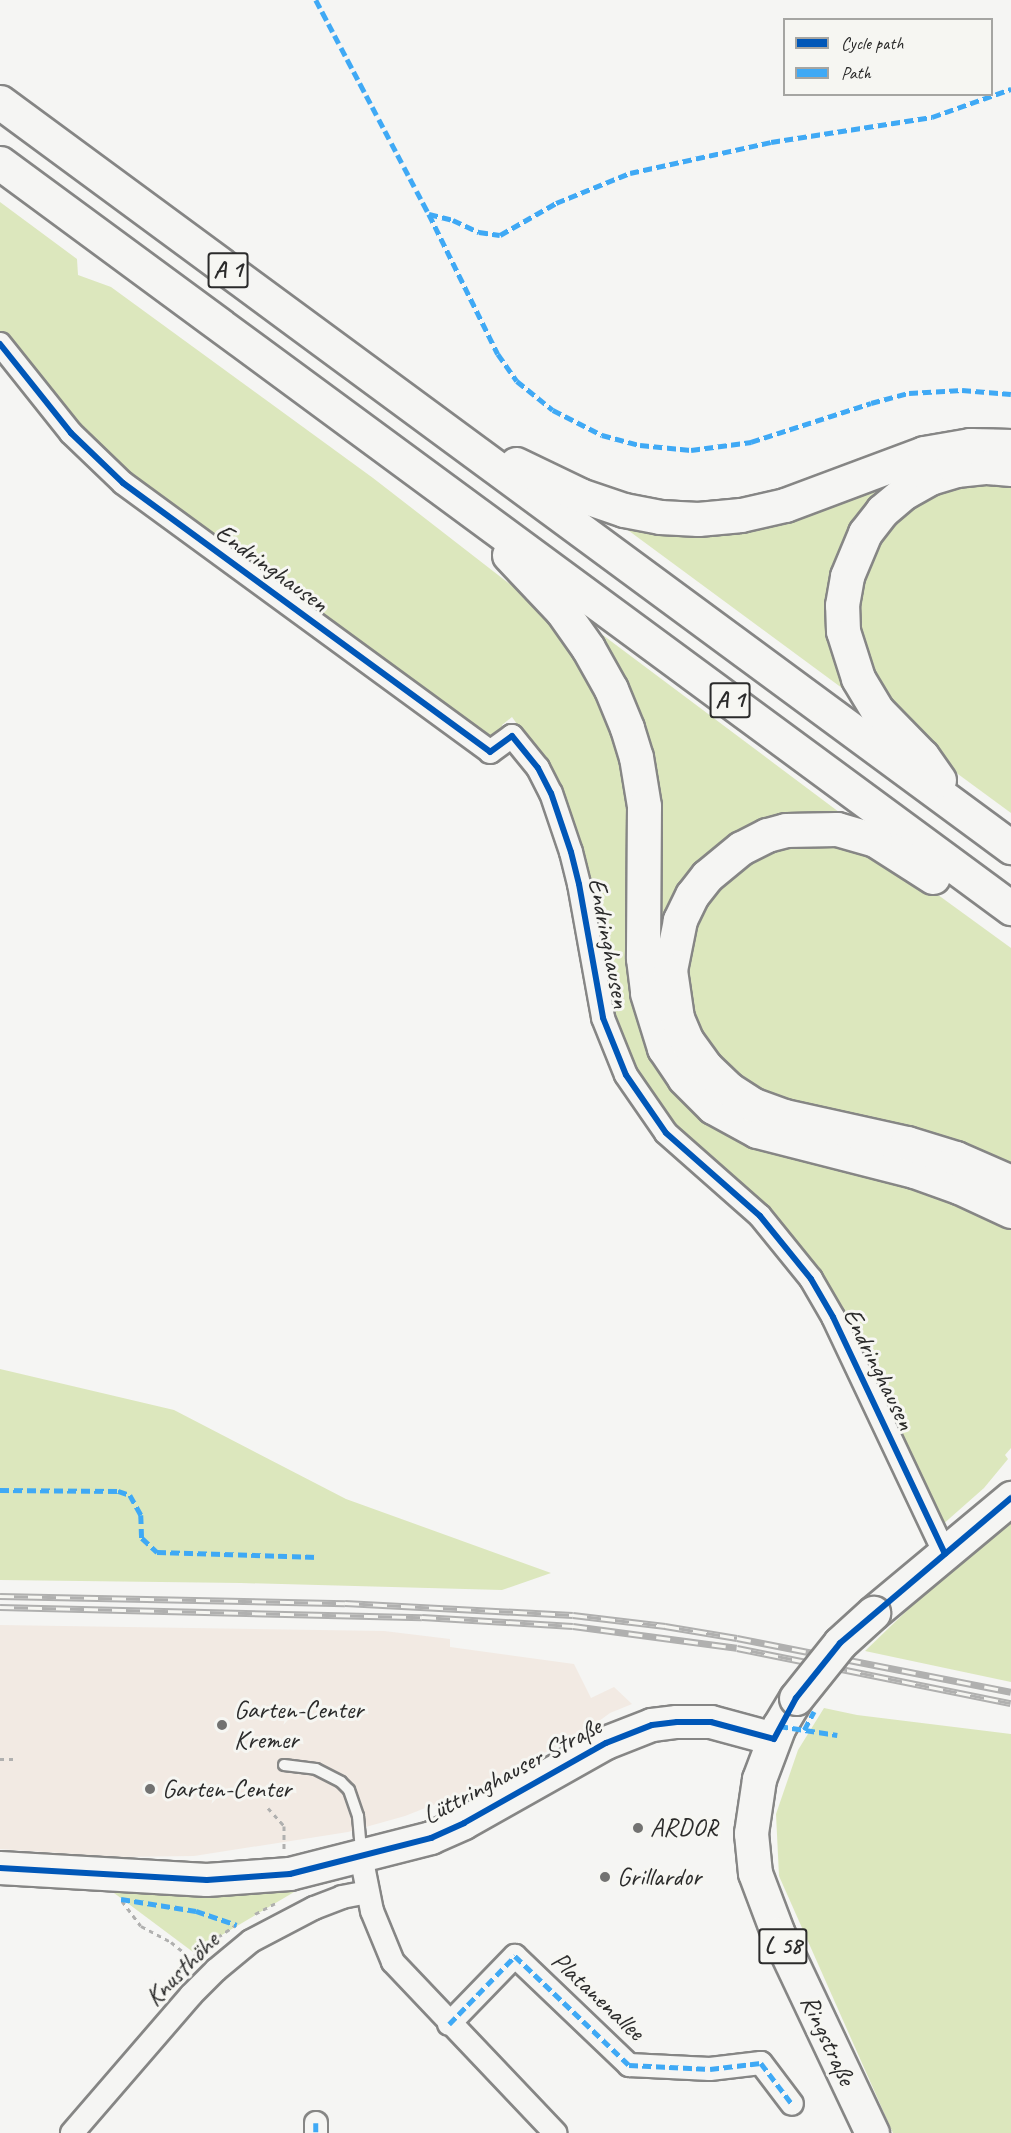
<!DOCTYPE html>
<html>
<head>
<meta charset="utf-8">
<style>
  body { margin:0 }
  #map { position:relative; width:1011px; height:2133px; overflow:hidden; background:#f5f5f3; font-family:Caveat,sans-serif }
  div>[style] { position:absolute }
  [style*='--x'] { left:calc(var(--x)*1px); top:calc(var(--y)*1px); width:calc(var(--w)*1px); rotate:calc(var(--a)*1deg) }
  .built>* { inset:0; background:#f2eae3 }
  .green>* { inset:0; background:#dce7bd }
  .path>* { height:3px; margin-top:-1.5px; transform-origin:0; background:repeating-linear-gradient(90deg,#b0b0af 0 4.5px,transparent 0 9px) }
  .roads { filter:drop-shadow(2px 0 #868685) drop-shadow(-2px 0 #868685) drop-shadow(0 2px #868685) drop-shadow(0 -2px #868685) }
  .lane>* { height:10px; margin:-5px; padding:0 5px; transform-origin:5px; border-radius:5px; background:#f5f5f3 }
  .street>* { height:22px; margin:-11px; padding:0 11px; transform-origin:11px; border-radius:11px; background:#f5f5f3 }
  .secondary>* { height:32px; margin:-16px; padding:0 16px; transform-origin:16px; border-radius:16px; background:#f5f5f3 }
  .primary>* { height:33px; margin:-16.5px; padding:0 16.5px; transform-origin:16.5px; border-radius:16.5px; background:#f5f5f3 }
  .highway>* { height:33px; margin:-16.5px; padding:0 16.5px; transform-origin:16.5px; border-radius:16.5px; background:#f5f5f3 }
  .rail>* { height:7px; margin-top:-3.5px; transform-origin:0; background:repeating-linear-gradient(90deg,#f6f6f2 0 14px,#b0b0af 0 28px); box-sizing:border-box; border-block:2px solid #b0b0af }
  .bridges { filter:drop-shadow(2px 0 #868685) drop-shadow(-2px 0 #868685) drop-shadow(0 2px #868685) drop-shadow(0 -2px #868685) }
  .primary-bridge>* { height:33px; margin:-16.5px; padding:0 16.5px; transform-origin:16.5px; border-radius:16.5px; background:#f5f5f3 }
  .quiet>* { height:4.5px; margin-top:-2.25px; transform-origin:0; background:repeating-linear-gradient(90deg,#3fa9f5 0 9px,transparent 0 13.5px) }
  .cycleway>* { height:6px; margin:-3px; padding:0 3px; transform-origin:3px; border-radius:3px; background:#0057b8 }
  .dots>* { width:16px; height:16px; translate:-50% -50%; box-sizing:border-box; border:3px solid #f6f6f2; border-radius:50% }
  span { translate:-50% -50%; white-space:nowrap; text-align:center; line-height:1.15; -webkit-text-stroke:6px #f6f6f2; paint-order:stroke }
  .shield-label span { padding:2px 4px; background:#f6f6f2; border:2px solid; border-radius:4px; -webkit-text-stroke-width:0 }
  .shield-label { font-size:24px; color:#2b2b2b; font-weight:700 }
  .street-label { font-size:26px; color:#2b2b2b }
  .poi-label { font-size:26px; color:#2b2b2b }
  .left { translate:0 -50%; text-align:left }
  .legend { position:absolute; left:783px; top:18px; width:210px; height:78px; box-sizing:border-box; background:#f6f6f2; border:2px solid #a5a5a2; margin:0; padding:8px 10px; list-style:none; font-size:18px; color:#2b2b2b }
  .legend li { display:flex; align-items:center; gap:12px; height:30px }
  .legend b { width:30px; border:2px solid #a5a5a2 }
</style>
</head>
<body>
<div id="map">
  <div class="built">
    <div style="clip-path:polygon(0 1625px,384px 1631px,450px 1639px,450px 1647px,574px 1664px,591px 1698px,614px 1687px,632px 1704px,610px 1713px,588px 1729px,491px 1782px,405px 1816px,348px 1832px,194px 1856px,120px 1857px,0 1849px)"></div>
  </div>
  <div class="green">
    <div style="clip-path:polygon(0 202px,77px 259px,78px 275px,111px 287px,373px 478px,524px 595px,562px 632px,590px 670px,632px 791px,638px 998px,856px 1166px,1011px 1222px,1011px 1448px,1005px 1455px,1008px 1459px,984px 1488px,941px 1526px,852px 1340px,678px 1133px,621px 1051px,529px 741px,512px 717px,502px 725px,503px 732px,494px 741px,111px 468px,0 337px)"></div>
    <div style="clip-path:polygon(982px 459px,850px 544px,865px 705px,602px 511px,826px 498px)"></div>
    <div style="clip-path:polygon(976px 475px,1011px 482px,1011px 813px,947px 766px,865px 675px,852px 585px,895px 510px)"></div>
    <div style="clip-path:polygon(588px 624px,855px 824px,839px 821px,688px 883px,670px 1020px,803px 1136px,667px 1035px,653px 856px)"></div>
    <div style="clip-path:polygon(839px 840px,923px 884px,1011px 948px,1011px 1174px,749px 1093px,710px 1050px,689px 1002px,686px 963px,690px 934px,707px 898px,748px 860px,780px 847px)"></div>
    <div style="clip-path:polygon(0 1369px,174px 1410px,346px 1499px,551px 1573px,502px 1590px,241px 1583px,0 1580px)"></div>
    <div style="clip-path:polygon(1011px 1520px,1011px 1682px,865px 1651px,949px 1570px)"></div>
    <div style="clip-path:polygon(824px 1708px,857px 1715px,1011px 1734px,1011px 2133px,893px 2133px,779px 1876px,776px 1814px,798px 1750px)"></div>
    <div style="clip-path:polygon(311px 1882px,193px 1952px,106px 1887px)"></div>
  </div>
  <div class="path">
    <div style="--x:0;--y:1759;--w:15;--a:0"></div>
    <div style="--x:268;--y:1808;--w:24;--a:48"></div>
    <div style="--x:284;--y:1826;--w:25;--a:90"></div>
    <div style="--x:122;--y:1901;--w:31;--a:53"></div>
    <div style="--x:141;--y:1926;--w:34;--a:28"></div>
    <div style="--x:171;--y:1942;--w:28;--a:39"></div>
    <div style="--x:255;--y:1914;--w:24;--a:-28"></div>
    <div style="--x:191;--y:1965;--w:9;--a:-72"></div>
    <div style="--x:194;--y:1956;--w:13;--a:-45"></div>
    <div style="--x:203;--y:1947;--w:40;--a:-34"></div>
  </div>
  <div class="roads">
    <div class="lane">
      <div style="--x:284;--y:1765;--w:32;--a:7"></div>
      <div style="--x:316;--y:1769;--w:28;--a:27"></div>
      <div style="--x:341;--y:1782;--w:11;--a:45"></div>
      <div style="--x:349;--y:1790;--w:28;--a:71"></div>
      <div style="--x:358;--y:1816;--w:37;--a:85"></div>
    </div>
    <div class="street">
      <div style="--x:0;--y:344;--w:114;--a:51.4"></div>
      <div style="--x:71;--y:433;--w:72;--a:43.9"></div>
      <div style="--x:123;--y:483;--w:455;--a:36.2"></div>
      <div style="--x:490;--y:752;--w:27;--a:-36"></div>
      <div style="--x:512;--y:736;--w:41;--a:50.9"></div>
      <div style="--x:538;--y:768;--w:28;--a:63"></div>
      <div style="--x:551;--y:793;--w:62;--a:71.3"></div>
      <div style="--x:571;--y:852;--w:33;--a:76"></div>
      <div style="--x:579;--y:884;--w:136;--a:79.8"></div>
      <div style="--x:603;--y:1018;--w:61;--a:68"></div>
      <div style="--x:626;--y:1075;--w:70;--a:55.4"></div>
      <div style="--x:666;--y:1133;--w:125;--a:41.4"></div>
      <div style="--x:760;--y:1216;--w:81;--a:51"></div>
      <div style="--x:811;--y:1279;--w:44;--a:59.9"></div>
      <div style="--x:833;--y:1317;--w:262;--a:64.7"></div>
      <div style="--x:361;--y:1856;--w:56;--a:78.7"></div>
      <div style="--x:372;--y:1911;--w:55;--a:67.6"></div>
      <div style="--x:393;--y:1962;--w:236;--a:46.5"></div>
      <div style="--x:449;--y:2024;--w:95;--a:-45.9"></div>
      <div style="--x:515;--y:1956;--w:158;--a:43.7"></div>
      <div style="--x:629;--y:2065;--w:81;--a:2.8"></div>
      <div style="--x:710;--y:2069;--w:51;--a:-6.7"></div>
      <div style="--x:761;--y:2063;--w:51;--a:52.9"></div>
      <div style="--x:316;--y:2123;--w:10;--a:90"></div>
      <div style="--x:72;--y:2133;--w:182;--a:-49.2"></div>
      <div style="--x:191;--y:1995;--w:35;--a:-45"></div>
      <div style="--x:216;--y:1970;--w:45;--a:-39.6"></div>
      <div style="--x:251;--y:1941;--w:71;--a:-27.6"></div>
      <div style="--x:314;--y:1908;--w:30;--a:-21"></div>
      <div style="--x:342;--y:1897;--w:25;--a:-11"></div>
    </div>
    <div class="secondary">
      <div style="--x:0;--y:1868;--w:207;--a:3.3"></div>
      <div style="--x:207;--y:1880;--w:83;--a:-4.1"></div>
      <div style="--x:290;--y:1874;--w:146;--a:-14.3"></div>
      <div style="--x:431;--y:1838;--w:36;--a:-24"></div>
      <div style="--x:464;--y:1823;--w:163;--a:-29.4"></div>
      <div style="--x:606;--y:1743;--w:49;--a:-21.4"></div>
      <div style="--x:652;--y:1725;--w:25;--a:-7"></div>
      <div style="--x:677;--y:1722;--w:34;--a:0"></div>
      <div style="--x:711;--y:1722;--w:65;--a:15.1"></div>
    </div>
    <div class="primary">
      <div style="--x:873;--y:1613;--w:180;--a:-39.8"></div>
      <div style="--x:796;--y:1698;--w:33;--a:121"></div>
      <div style="--x:779;--y:1726;--w:57;--a:110.7"></div>
      <div style="--x:759;--y:1779;--w:55;--a:98.4"></div>
      <div style="--x:751;--y:1833;--w:40;--a:84.3"></div>
      <div style="--x:755;--y:1873;--w:65;--a:69.3"></div>
      <div style="--x:778;--y:1934;--w:220;--a:64.7"></div>
    </div>
    <div class="highway">
      <div style="--x:0;--y:102;--w:1256;--a:36.39"></div>
      <div style="--x:0;--y:163;--w:1256;--a:36.39"></div>
      <div style="--x:516;--y:464;--w:71;--a:25.8"></div>
      <div style="--x:580;--y:495;--w:46;--a:18.8"></div>
      <div style="--x:624;--y:510;--w:37;--a:11"></div>
      <div style="--x:660;--y:517;--w:38;--a:3"></div>
      <div style="--x:698;--y:519;--w:43;--a:-5.3"></div>
      <div style="--x:741;--y:515;--w:45;--a:-12.8"></div>
      <div style="--x:785;--y:505;--w:148;--a:-20.5"></div>
      <div style="--x:924;--y:453;--w:47;--a:-9.9"></div>
      <div style="--x:970;--y:445;--w:41;--a:1.4"></div>
      <div style="--x:509;--y:555;--w:77;--a:46.6"></div>
      <div style="--x:562;--y:611;--w:45;--a:54.9"></div>
      <div style="--x:588;--y:648;--w:47;--a:60.7"></div>
      <div style="--x:611;--y:689;--w:42;--a:67.7"></div>
      <div style="--x:627;--y:728;--w:30;--a:73"></div>
      <div style="--x:636;--y:757;--w:50;--a:80.7"></div>
      <div style="--x:644;--y:806;--w:152;--a:90.4"></div>
      <div style="--x:643;--y:958;--w:35;--a:83"></div>
      <div style="--x:647;--y:993;--w:58;--a:72.8"></div>
      <div style="--x:664;--y:1048;--w:36;--a:56"></div>
      <div style="--x:684;--y:1078;--w:41;--a:45"></div>
      <div style="--x:713;--y:1107;--w:50;--a:28.6"></div>
      <div style="--x:757;--y:1131;--w:162;--a:14.3"></div>
      <div style="--x:914;--y:1171;--w:48;--a:19.6"></div>
      <div style="--x:959;--y:1187;--w:57;--a:24.8"></div>
      <div style="--x:939;--y:780;--w:29;--a:-125"></div>
      <div style="--x:922;--y:756;--w:64;--a:-134.4"></div>
      <div style="--x:877;--y:710;--w:37;--a:-121"></div>
      <div style="--x:858;--y:678;--w:49;--a:-107.7"></div>
      <div style="--x:843;--y:631;--w:26;--a:-92"></div>
      <div style="--x:842;--y:605;--w:29;--a:-80"></div>
      <div style="--x:847;--y:576;--w:47;--a:-67.3"></div>
      <div style="--x:865;--y:533;--w:28;--a:-52"></div>
      <div style="--x:882;--y:511;--w:30;--a:-40"></div>
      <div style="--x:905;--y:492;--w:29;--a:-29"></div>
      <div style="--x:930;--y:478;--w:27;--a:-17"></div>
      <div style="--x:956;--y:470;--w:31;--a:-6"></div>
      <div style="--x:987;--y:467;--w:24;--a:5"></div>
      <div style="--x:933;--y:877;--w:69;--a:-147.5"></div>
      <div style="--x:875;--y:840;--w:40;--a:-164"></div>
      <div style="--x:837;--y:829;--w:51;--a:178.9"></div>
      <div style="--x:786;--y:830;--w:20;--a:165"></div>
      <div style="--x:767;--y:835;--w:29;--a:153"></div>
      <div style="--x:741;--y:848;--w:44;--a:140.5"></div>
      <div style="--x:707;--y:876;--w:24;--a:128"></div>
      <div style="--x:692;--y:895;--w:28;--a:116"></div>
      <div style="--x:680;--y:920;--w:51;--a:101.3"></div>
      <div style="--x:670;--y:970;--w:49;--a:81.7"></div>
      <div style="--x:677;--y:1018;--w:25;--a:67"></div>
      <div style="--x:687;--y:1041;--w:32;--a:54"></div>
      <div style="--x:706;--y:1067;--w:32;--a:44"></div>
      <div style="--x:729;--y:1089;--w:30;--a:33"></div>
      <div style="--x:754;--y:1105;--w:33;--a:20"></div>
      <div style="--x:785;--y:1116;--w:125;--a:12.5"></div>
      <div style="--x:907;--y:1143;--w:51;--a:17"></div>
      <div style="--x:956;--y:1158;--w:60;--a:23.6"></div>
    </div>
  </div>
  <div class="rail">
    <div style="--x:0;--y:1596;--w:345;--a:1.2"></div>
    <div style="--x:345;--y:1603;--w:228;--a:3"></div>
    <div style="--x:573;--y:1615;--w:93;--a:6.8"></div>
    <div style="--x:665;--y:1626;--w:73;--a:9.5"></div>
    <div style="--x:737;--y:1638;--w:279;--a:11.1"></div>
    <div style="--x:0;--y:1607;--w:422;--a:1.4"></div>
    <div style="--x:422;--y:1617;--w:151;--a:3.4"></div>
    <div style="--x:573;--y:1626;--w:165;--a:7.6"></div>
    <div style="--x:737;--y:1648;--w:279;--a:11.4"></div>
  </div>
  <div class="bridges">
    <div class="primary-bridge">
      <div style="--x:796;--y:1698;--w:70;--a:-51.3"></div>
      <div style="--x:840;--y:1643;--w:45;--a:-42.3"></div>
    </div>
  </div>
  <div class="quiet">
    <div style="--x:316;--y:0;--w:242;--a:62.2"></div>
    <div style="--x:429;--y:214;--w:156;--a:63.8"></div>
    <div style="--x:498;--y:354;--w:33;--a:55"></div>
    <div style="--x:517;--y:381;--w:46;--a:38.9"></div>
    <div style="--x:553;--y:410;--w:55;--a:27"></div>
    <div style="--x:602;--y:435;--w:39;--a:15"></div>
    <div style="--x:640;--y:445;--w:51;--a:5.6"></div>
    <div style="--x:691;--y:450;--w:61;--a:-7.6"></div>
    <div style="--x:751;--y:442;--w:126;--a:-18"></div>
    <div style="--x:871;--y:403;--w:39;--a:-15"></div>
    <div style="--x:909;--y:393;--w:53;--a:-3.2"></div>
    <div style="--x:962;--y:390;--w:49;--a:4.7"></div>
    <div style="--x:429;--y:214;--w:25;--a:14"></div>
    <div style="--x:453;--y:220;--w:29;--a:25"></div>
    <div style="--x:479;--y:232;--w:21;--a:8"></div>
    <div style="--x:500;--y:235;--w:64;--a:-29.7"></div>
    <div style="--x:556;--y:203;--w:80;--a:-22.1"></div>
    <div style="--x:630;--y:173;--w:144;--a:-12.4"></div>
    <div style="--x:771;--y:142;--w:163;--a:-8.8"></div>
    <div style="--x:932;--y:117;--w:84;--a:-19.5"></div>
    <div style="--x:0;--y:1490;--w:118;--a:0.5"></div>
    <div style="--x:118;--y:1491;--w:13;--a:18"></div>
    <div style="--x:130;--y:1495;--w:23;--a:61"></div>
    <div style="--x:141;--y:1515;--w:23;--a:88"></div>
    <div style="--x:142;--y:1538;--w:21;--a:43"></div>
    <div style="--x:157;--y:1552;--w:161;--a:1.8"></div>
    <div style="--x:779;--y:1726;--w:59;--a:8.8"></div>
    <div style="--x:804;--y:1730;--w:21;--a:-62"></div>
    <div style="--x:121;--y:1899;--w:76;--a:9.1"></div>
    <div style="--x:196;--y:1911;--w:43;--a:18.9"></div>
    <div style="--x:449;--y:2024;--w:95;--a:-45.9"></div>
    <div style="--x:515;--y:1956;--w:158;--a:43.7"></div>
    <div style="--x:629;--y:2065;--w:81;--a:2.8"></div>
    <div style="--x:710;--y:2069;--w:51;--a:-6.7"></div>
    <div style="--x:761;--y:2063;--w:51;--a:52.9"></div>
    <div style="--x:316;--y:2123;--w:10;--a:90"></div>
  </div>
  <div class="cycleway">
    <div style="--x:0;--y:344;--w:114;--a:51.4"></div>
    <div style="--x:71;--y:433;--w:72;--a:43.9"></div>
    <div style="--x:123;--y:483;--w:455;--a:36.2"></div>
    <div style="--x:490;--y:752;--w:27;--a:-36"></div>
    <div style="--x:512;--y:736;--w:41;--a:50.9"></div>
    <div style="--x:538;--y:768;--w:28;--a:63"></div>
    <div style="--x:551;--y:793;--w:62;--a:71.3"></div>
    <div style="--x:571;--y:852;--w:33;--a:76"></div>
    <div style="--x:579;--y:884;--w:136;--a:79.8"></div>
    <div style="--x:603;--y:1018;--w:61;--a:68"></div>
    <div style="--x:626;--y:1075;--w:70;--a:55.4"></div>
    <div style="--x:666;--y:1133;--w:125;--a:41.4"></div>
    <div style="--x:760;--y:1216;--w:81;--a:51"></div>
    <div style="--x:811;--y:1279;--w:44;--a:59.9"></div>
    <div style="--x:833;--y:1317;--w:262;--a:64.7"></div>
    <div style="--x:0;--y:1868;--w:207;--a:3.3"></div>
    <div style="--x:207;--y:1880;--w:83;--a:-4.1"></div>
    <div style="--x:290;--y:1874;--w:146;--a:-14.3"></div>
    <div style="--x:431;--y:1838;--w:36;--a:-24"></div>
    <div style="--x:464;--y:1823;--w:163;--a:-29.4"></div>
    <div style="--x:606;--y:1743;--w:49;--a:-21.4"></div>
    <div style="--x:652;--y:1725;--w:25;--a:-7"></div>
    <div style="--x:677;--y:1722;--w:34;--a:0"></div>
    <div style="--x:711;--y:1722;--w:65;--a:15.1"></div>
    <div style="--x:774;--y:1739;--w:47;--a:-61.8"></div>
    <div style="--x:796;--y:1698;--w:70;--a:-51.3"></div>
    <div style="--x:840;--y:1643;--w:224;--a:-40.3"></div>
  </div>
  <div class="dots">
    <div style="left:222px;top:1725px;background:#727271"></div>
    <div style="left:150px;top:1789px;background:#727271"></div>
    <div style="left:638px;top:1828px;background:#727271"></div>
    <div style="left:605px;top:1877px;background:#727271"></div>
  </div>
  <div class="shield-label">
    <span style="left:228px;top:270px">A 1</span>
    <span style="left:730px;top:700px">A 1</span>
    <span style="left:783px;top:1946px">L 58</span>
  </div>
  <div class="street-label">
    <span style="left:272px;top:568px;rotate:36deg">Endringhausen</span>
    <span style="left:609px;top:943px;rotate:79deg">Endringhausen</span>
    <span style="left:879px;top:1369px;rotate:64deg">Endringhausen</span>
    <span style="left:512px;top:1771px;rotate:-28deg">Lüttringhauser Straße</span>
    <span style="left:182px;top:1969px;rotate:-45deg">Knusthöhe</span>
    <span style="left:598px;top:1996px;rotate:43deg">Platanenallee</span>
    <span style="left:828px;top:2040px;rotate:65deg">Ringstraße</span>
  </div>
  <div class="poi-label">
    <span class="left" style="left:234px;top:1725px">Garten-Center<br>Kremer</span>
    <span class="left" style="left:162px;top:1789px">Garten-Center</span>
    <span class="left" style="left:650px;top:1828px">ARDOR</span>
    <span class="left" style="left:617px;top:1877px">Grillardor</span>
  </div>
  <ul class="legend">
  <li><b style="height:8px;background:#0057b8"></b>Cycle path</li>
  <li><b style="height:8px;background:#3fa9f5"></b>Path</li>
  </ul>
</div>
</body>
</html>
